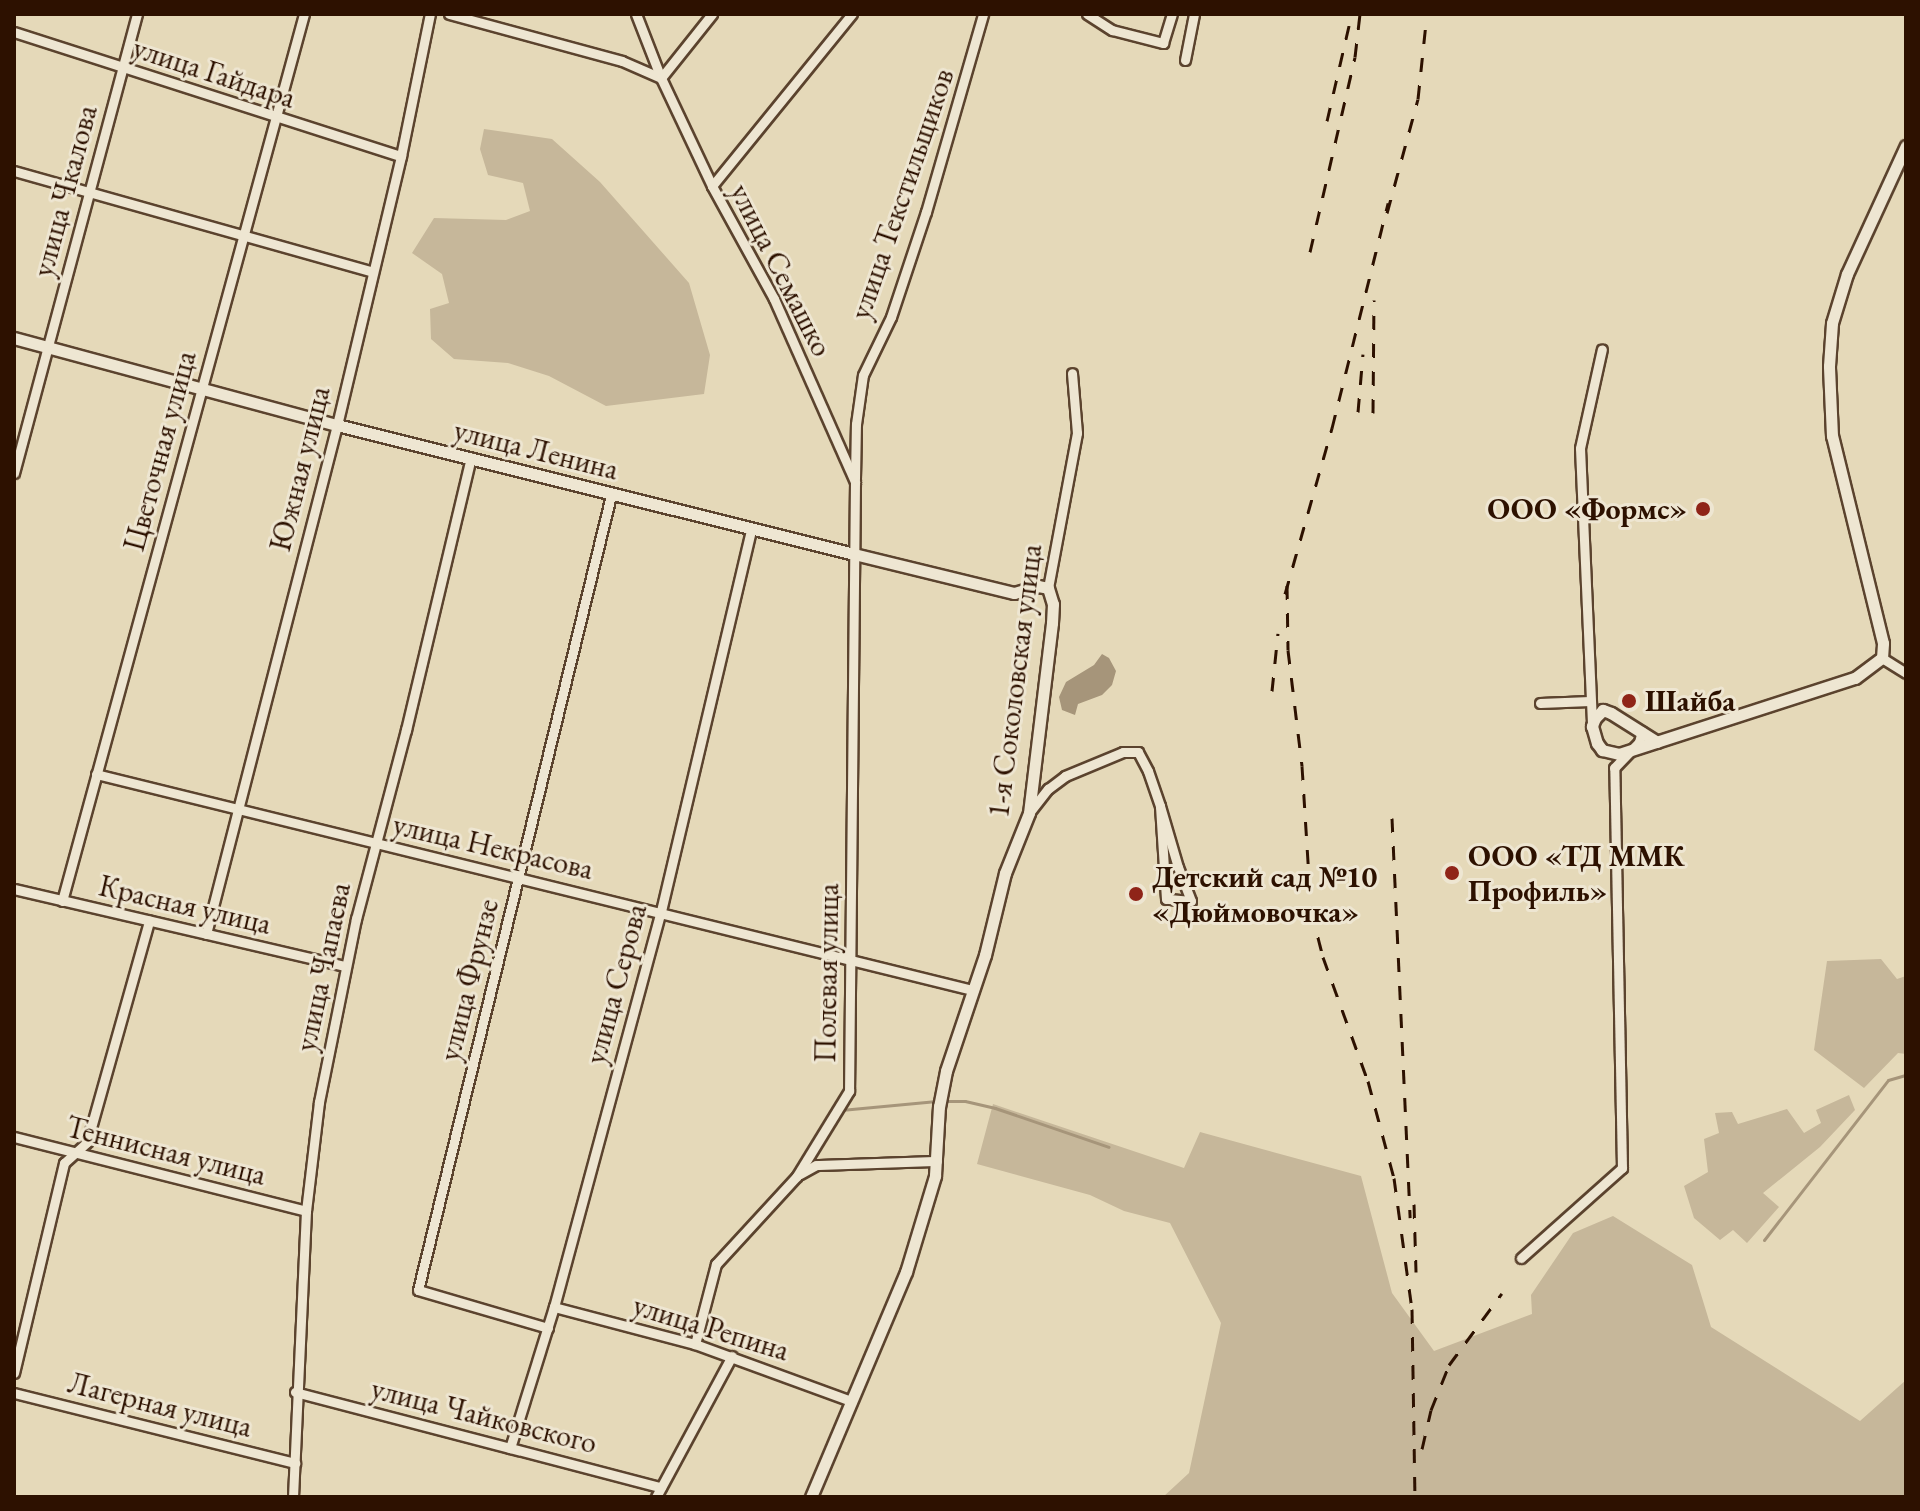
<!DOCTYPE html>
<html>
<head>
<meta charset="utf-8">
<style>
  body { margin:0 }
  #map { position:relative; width:1920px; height:1511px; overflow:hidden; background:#e5d9b9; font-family:"EB Garamond",serif }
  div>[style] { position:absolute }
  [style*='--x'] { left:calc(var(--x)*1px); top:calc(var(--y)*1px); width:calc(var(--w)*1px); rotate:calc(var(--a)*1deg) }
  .green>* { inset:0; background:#c6b79a }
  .water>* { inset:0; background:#a6957a }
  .stream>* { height:3px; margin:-1.5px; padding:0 1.5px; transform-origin:1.5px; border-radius:1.5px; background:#a6957a }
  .roads { filter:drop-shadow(2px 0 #5b432e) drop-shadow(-2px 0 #5b432e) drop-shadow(0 2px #5b432e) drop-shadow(0 -2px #5b432e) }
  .minor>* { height:9px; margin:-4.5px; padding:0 4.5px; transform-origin:4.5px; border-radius:4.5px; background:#eee6d2 }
  .tertiary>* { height:11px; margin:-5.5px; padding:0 5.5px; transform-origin:5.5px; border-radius:5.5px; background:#eee6d2 }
  .rail>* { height:3px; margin-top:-1.5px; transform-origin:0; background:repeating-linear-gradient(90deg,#2d1100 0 14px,transparent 0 28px) }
  .dots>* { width:22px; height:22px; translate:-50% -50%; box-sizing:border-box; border:4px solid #eee6d2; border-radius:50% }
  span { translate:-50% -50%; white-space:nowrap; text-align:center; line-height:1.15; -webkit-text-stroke:6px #eee6d2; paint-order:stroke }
  .street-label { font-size:30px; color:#2d1100 }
  .poi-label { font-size:30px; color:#2d1100; font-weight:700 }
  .right { translate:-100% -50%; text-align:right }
  .left { translate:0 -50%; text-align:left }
  .frame { position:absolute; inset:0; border:16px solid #2d1100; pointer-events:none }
</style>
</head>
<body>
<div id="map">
  <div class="green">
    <div style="clip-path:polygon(484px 129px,552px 139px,600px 182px,689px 283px,710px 355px,704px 394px,606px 406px,549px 376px,508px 363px,454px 359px,431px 339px,430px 309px,449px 303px,442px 274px,412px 253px,434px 218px,506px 220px,530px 211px,523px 183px,488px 175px,480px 149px)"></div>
    <div style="clip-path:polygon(1881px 959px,1897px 979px,1906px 976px,1906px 1054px,1898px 1053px,1864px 1088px,1814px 1050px,1827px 961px)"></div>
    <div style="clip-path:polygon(1849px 1095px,1855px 1110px,1820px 1147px,1763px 1193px,1779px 1207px,1747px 1243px,1733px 1230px,1720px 1240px,1694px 1218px,1684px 1186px,1708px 1172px,1704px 1139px,1719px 1133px,1715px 1113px,1732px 1112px,1738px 1124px,1787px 1109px,1804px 1133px,1821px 1123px,1816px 1110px)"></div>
    <div style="clip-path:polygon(993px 1104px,1184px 1168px,1200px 1132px,1361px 1176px,1392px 1293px,1434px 1351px,1532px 1314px,1531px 1295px,1573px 1233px,1613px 1216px,1692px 1265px,1711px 1327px,1860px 1421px,1906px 1380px,1906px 1497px,1163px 1497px,1189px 1473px,1221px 1323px,1170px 1223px,1124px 1211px,1090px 1195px,977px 1164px)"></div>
  </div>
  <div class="water">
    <div style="clip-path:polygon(1102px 654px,1109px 658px,1116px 671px,1112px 685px,1102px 695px,1078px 704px,1075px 715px,1062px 710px,1059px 697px,1066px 682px,1094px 665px)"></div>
  </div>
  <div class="stream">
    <div style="--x:944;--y:1101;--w:21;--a:0"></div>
    <div style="--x:965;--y:1101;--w:31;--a:13"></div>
    <div style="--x:995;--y:1108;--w:120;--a:18.9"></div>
    <div style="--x:841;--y:1110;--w:96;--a:-5.4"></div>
    <div style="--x:1764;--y:1240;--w:202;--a:-52.2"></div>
    <div style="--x:1888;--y:1080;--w:19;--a:-16"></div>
  </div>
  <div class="roads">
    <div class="minor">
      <div style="--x:449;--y:14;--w:179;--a:15.2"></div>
      <div style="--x:622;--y:61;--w:43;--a:23.6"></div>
      <div style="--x:661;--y:78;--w:82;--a:-51.4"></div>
      <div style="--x:636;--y:14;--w:69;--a:68.7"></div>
      <div style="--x:661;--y:78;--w:119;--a:64.7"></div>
      <div style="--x:712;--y:186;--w:129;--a:61.2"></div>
      <div style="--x:774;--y:299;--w:200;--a:66.1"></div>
      <div style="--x:855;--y:482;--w:609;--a:90.56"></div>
      <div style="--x:849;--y:1091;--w:100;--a:121.5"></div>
      <div style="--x:797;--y:1176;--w:120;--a:132.6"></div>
      <div style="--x:716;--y:1264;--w:83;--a:104.7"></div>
      <div style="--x:1087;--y:14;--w:30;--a:33"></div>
      <div style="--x:1112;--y:30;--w:53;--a:14.3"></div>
      <div style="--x:1163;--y:43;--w:30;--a:-73"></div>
      <div style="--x:14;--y:32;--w:406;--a:17.8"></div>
      <div style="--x:1185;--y:60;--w:47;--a:-78.9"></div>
      <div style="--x:14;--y:171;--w:373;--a:15.7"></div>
      <div style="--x:712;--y:186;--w:222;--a:-50.9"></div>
      <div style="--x:14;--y:473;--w:475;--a:-75"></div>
      <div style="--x:855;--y:479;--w:55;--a:-89"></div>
      <div style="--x:856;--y:424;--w:49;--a:-81.9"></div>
      <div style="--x:863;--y:375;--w:64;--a:-64.2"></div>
      <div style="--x:891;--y:317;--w:111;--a:-71.6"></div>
      <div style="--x:926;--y:212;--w:206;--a:-73.9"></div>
      <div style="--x:1048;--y:588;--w:158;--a:-79.4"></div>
      <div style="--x:1077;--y:433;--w:60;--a:-94.8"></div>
      <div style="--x:1882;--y:658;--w:28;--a:32"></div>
      <div style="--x:1540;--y:703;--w:50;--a:-2.3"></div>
      <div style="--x:1592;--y:723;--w:275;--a:-92.5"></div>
      <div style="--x:1580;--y:448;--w:101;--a:-77.5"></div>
      <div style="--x:1614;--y:768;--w:36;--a:-46"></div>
      <div style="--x:1639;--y:742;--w:11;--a:-75"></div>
      <div style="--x:96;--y:774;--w:903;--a:13.84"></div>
      <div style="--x:1029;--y:813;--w:31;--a:-52"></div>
      <div style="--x:1048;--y:789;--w:21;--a:-37"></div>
      <div style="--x:1065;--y:776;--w:63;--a:-22.5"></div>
      <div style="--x:1123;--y:752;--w:15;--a:0"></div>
      <div style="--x:1138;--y:752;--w:21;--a:62"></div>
      <div style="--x:1148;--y:771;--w:37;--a:71"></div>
      <div style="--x:1160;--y:806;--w:64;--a:73.6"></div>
      <div style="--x:1178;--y:867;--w:36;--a:69"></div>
      <div style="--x:1191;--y:901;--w:25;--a:-175"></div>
      <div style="--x:1166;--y:899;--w:93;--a:-93.7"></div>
      <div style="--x:14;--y:889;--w:340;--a:13.1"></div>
      <div style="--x:62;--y:901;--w:919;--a:-74.74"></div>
      <div style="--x:206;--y:934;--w:526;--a:-75.57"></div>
      <div style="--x:337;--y:425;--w:277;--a:-76.6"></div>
      <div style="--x:401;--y:156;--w:145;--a:-78.5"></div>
      <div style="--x:14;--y:1137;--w:301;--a:14.2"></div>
      <div style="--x:800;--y:1174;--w:18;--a:-29"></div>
      <div style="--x:816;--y:1165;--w:121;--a:-1.9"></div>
      <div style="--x:1521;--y:1258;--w:135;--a:-41.7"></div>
      <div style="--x:1622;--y:1168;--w:400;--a:-91.1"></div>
      <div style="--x:554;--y:1307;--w:146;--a:14.7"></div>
      <div style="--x:695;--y:1344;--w:166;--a:20.1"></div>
      <div style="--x:548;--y:1328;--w:135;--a:-163.7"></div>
      <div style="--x:418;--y:1290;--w:818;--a:-76.35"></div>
      <div style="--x:14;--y:1373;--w:216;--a:-76.6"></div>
      <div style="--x:64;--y:1163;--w:31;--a:-42"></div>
      <div style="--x:87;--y:1142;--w:230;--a:-74.3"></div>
      <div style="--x:295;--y:1392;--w:378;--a:14.6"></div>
      <div style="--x:14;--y:1393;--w:290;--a:14"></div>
      <div style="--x:510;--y:1448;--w:148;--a:-72.7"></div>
      <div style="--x:554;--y:1307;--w:410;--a:-74.9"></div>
      <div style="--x:661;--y:911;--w:392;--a:-76.7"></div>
      <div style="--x:293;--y:1497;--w:286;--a:-87.4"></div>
      <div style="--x:306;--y:1211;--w:110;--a:-83.2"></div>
      <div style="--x:319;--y:1102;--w:187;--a:-78.6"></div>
      <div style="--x:356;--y:919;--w:196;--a:-75.2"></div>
      <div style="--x:406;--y:730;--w:280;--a:-76.6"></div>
      <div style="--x:656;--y:1497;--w:160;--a:-61.7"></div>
    </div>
    <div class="tertiary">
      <div style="--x:14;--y:338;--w:335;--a:15.1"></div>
      <div style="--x:337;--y:425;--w:533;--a:14.01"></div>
      <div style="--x:854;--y:554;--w:165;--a:13.7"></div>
      <div style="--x:1014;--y:593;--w:25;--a:-16"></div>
      <div style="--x:1038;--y:586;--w:10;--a:11"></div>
      <div style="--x:1048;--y:588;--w:17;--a:73"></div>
      <div style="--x:1053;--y:604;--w:19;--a:93"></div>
      <div style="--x:1052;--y:623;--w:191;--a:96.9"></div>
      <div style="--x:1029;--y:813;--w:65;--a:111.8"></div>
      <div style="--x:1005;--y:873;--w:84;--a:103.7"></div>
      <div style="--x:985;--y:955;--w:122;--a:108.6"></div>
      <div style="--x:946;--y:1071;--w:36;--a:101"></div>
      <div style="--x:939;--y:1106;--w:70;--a:93.3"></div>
      <div style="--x:935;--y:1176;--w:100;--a:106.8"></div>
      <div style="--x:906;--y:1272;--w:244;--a:112.9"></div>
      <div style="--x:1657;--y:742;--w:54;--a:-147.8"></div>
      <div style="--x:1611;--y:713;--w:9;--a:-159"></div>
      <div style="--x:1603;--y:710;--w:11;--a:135"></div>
      <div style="--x:1595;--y:718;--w:9;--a:111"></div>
      <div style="--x:1592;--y:726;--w:18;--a:74"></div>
      <div style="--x:1597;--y:743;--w:9;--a:54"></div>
      <div style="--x:1602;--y:750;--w:17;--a:13"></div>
      <div style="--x:1619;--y:754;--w:248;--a:-17.9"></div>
      <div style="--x:1855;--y:678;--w:34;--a:-37"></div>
      <div style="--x:1882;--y:658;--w:15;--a:-86"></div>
      <div style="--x:1883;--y:643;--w:213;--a:-103.8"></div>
      <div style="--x:1832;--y:436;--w:70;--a:-92.5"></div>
      <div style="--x:1829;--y:366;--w:43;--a:-86"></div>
      <div style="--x:1832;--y:323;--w:51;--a:-73"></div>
      <div style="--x:1847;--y:274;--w:141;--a:-65.3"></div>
    </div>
  </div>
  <div class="rail">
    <div style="--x:1327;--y:121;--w:98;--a:-77"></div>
    <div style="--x:1387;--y:213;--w:118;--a:-74.8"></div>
    <div style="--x:1418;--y:99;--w:85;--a:-84"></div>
    <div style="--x:1310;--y:252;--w:200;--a:-77"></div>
    <div style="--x:1355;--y:57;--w:43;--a:-83.4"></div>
    <div style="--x:1358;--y:412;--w:58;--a:-85.1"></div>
    <div style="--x:1373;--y:413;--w:113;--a:-89.5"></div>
    <div style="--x:1287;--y:585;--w:65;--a:89.1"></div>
    <div style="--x:1288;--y:650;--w:117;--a:83.1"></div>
    <div style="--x:1302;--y:766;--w:144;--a:86.4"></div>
    <div style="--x:1311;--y:910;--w:49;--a:75.7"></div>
    <div style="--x:1323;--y:957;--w:132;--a:70.1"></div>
    <div style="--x:1368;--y:1081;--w:100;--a:75"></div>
    <div style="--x:1394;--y:1178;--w:132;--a:82.2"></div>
    <div style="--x:1412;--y:1309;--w:188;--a:89.1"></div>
    <div style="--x:1285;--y:594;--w:173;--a:-74.2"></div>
    <div style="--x:1332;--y:428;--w:232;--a:-76"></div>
    <div style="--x:1272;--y:691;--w:58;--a:-84.1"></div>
    <div style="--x:1392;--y:818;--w:400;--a:87.4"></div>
    <div style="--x:1414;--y:1204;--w:68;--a:88.3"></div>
    <div style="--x:1422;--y:1449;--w:40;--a:-77"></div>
    <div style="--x:1431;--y:1410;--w:48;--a:-68.2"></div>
    <div style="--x:1449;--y:1365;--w:89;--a:-53.6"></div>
  </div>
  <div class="dots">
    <div style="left:1703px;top:509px;background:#8f2418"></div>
    <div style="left:1629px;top:701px;background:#8f2418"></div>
    <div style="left:1452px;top:873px;background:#8f2418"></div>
    <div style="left:1136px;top:894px;background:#8f2418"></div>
  </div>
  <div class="street-label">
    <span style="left:214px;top:73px;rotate:18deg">улица Гайдара</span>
    <span style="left:65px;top:191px;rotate:-75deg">улица Чкалова</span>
    <span style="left:902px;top:194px;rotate:-71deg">улица Текстильщиков</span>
    <span style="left:781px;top:270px;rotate:63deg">улица Семашко</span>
    <span style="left:536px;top:450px;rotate:14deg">улица Ленина</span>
    <span style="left:160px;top:451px;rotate:-75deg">Цветочная улица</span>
    <span style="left:300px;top:469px;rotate:-76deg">Южная улица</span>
    <span style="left:1015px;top:681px;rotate:-83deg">1-я Соколовская улица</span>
    <span style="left:493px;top:847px;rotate:13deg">улица Некрасова</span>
    <span style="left:185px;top:905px;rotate:13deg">Красная улица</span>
    <span style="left:323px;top:967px;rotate:-78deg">улица Чапаева</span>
    <span style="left:827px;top:973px;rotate:-89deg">Полевая улица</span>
    <span style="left:469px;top:980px;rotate:-76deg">улица Фрунзе</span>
    <span style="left:616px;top:984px;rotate:-75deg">улица Серова</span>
    <span style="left:166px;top:1151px;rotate:14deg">Теннисная улица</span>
    <span style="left:711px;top:1328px;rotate:17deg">улица Репина</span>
    <span style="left:160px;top:1405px;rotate:14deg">Лагерная улица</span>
    <span style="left:484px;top:1416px;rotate:14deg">улица Чайковского</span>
  </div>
  <div class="poi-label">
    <span class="right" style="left:1687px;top:509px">ООО «Формс»</span>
    <span class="left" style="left:1645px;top:701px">Шайба</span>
    <span class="left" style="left:1468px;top:873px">ООО «ТД ММК<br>Профиль»</span>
    <span class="left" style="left:1152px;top:894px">Детский сад №10<br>«Дюймовочка»</span>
  </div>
  <div class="frame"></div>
</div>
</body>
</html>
